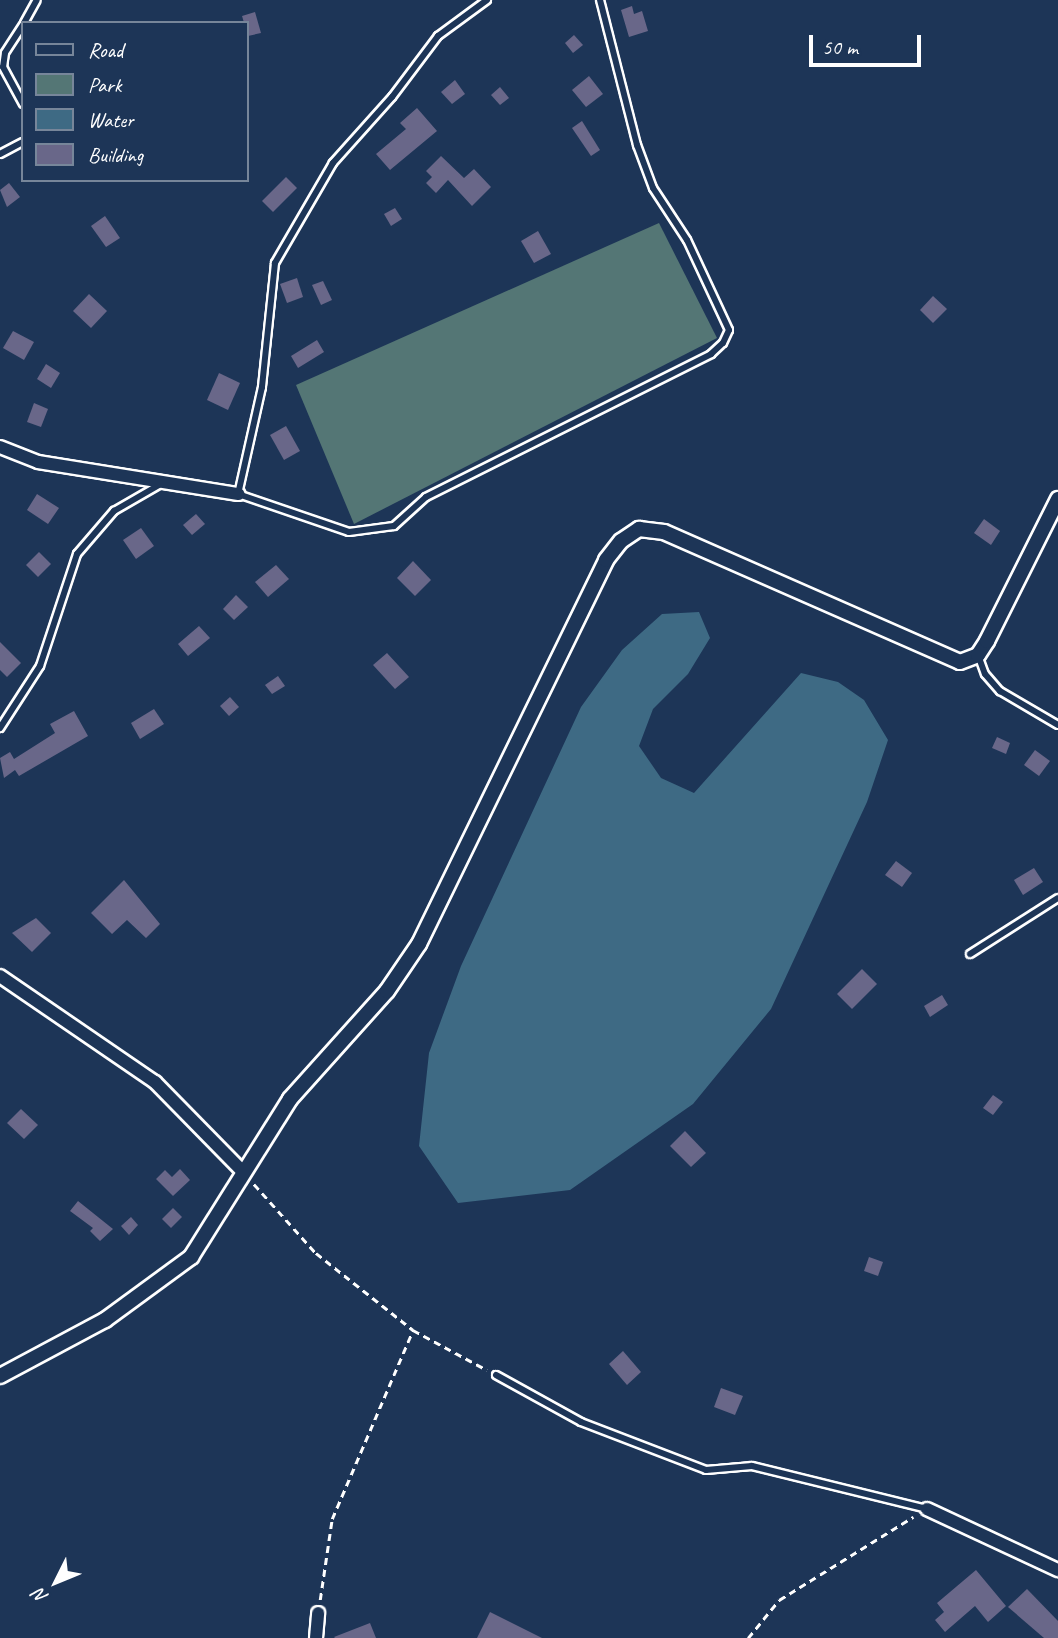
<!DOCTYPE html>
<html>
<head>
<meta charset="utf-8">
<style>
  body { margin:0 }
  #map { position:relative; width:1058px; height:1638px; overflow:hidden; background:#1d3557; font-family:Caveat,sans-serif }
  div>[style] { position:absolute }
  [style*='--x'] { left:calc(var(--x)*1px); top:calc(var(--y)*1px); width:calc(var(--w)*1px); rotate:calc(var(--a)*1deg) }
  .green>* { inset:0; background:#547675 }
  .water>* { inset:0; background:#3e6a84 }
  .building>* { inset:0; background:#696789 }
  .path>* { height:2.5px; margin-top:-1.25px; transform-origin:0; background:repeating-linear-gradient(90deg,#fff 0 7px,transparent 0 12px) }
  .roads { filter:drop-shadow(2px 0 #fff) drop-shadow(-2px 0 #fff) drop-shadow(0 2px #fff) drop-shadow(0 -2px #fff) }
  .service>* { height:6px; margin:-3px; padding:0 3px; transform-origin:3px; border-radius:3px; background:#1d3557 }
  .minor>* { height:12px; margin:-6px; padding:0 6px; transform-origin:6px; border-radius:6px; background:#1d3557 }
  .tertiary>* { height:14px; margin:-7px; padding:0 7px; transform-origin:7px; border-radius:7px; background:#1d3557 }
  span { translate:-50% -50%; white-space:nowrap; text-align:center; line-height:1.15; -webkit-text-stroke:5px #1d3557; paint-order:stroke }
  .legend { position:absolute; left:21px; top:21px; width:228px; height:161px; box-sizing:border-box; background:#1d3557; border:2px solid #77869a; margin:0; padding:9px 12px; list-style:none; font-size:21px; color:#fff }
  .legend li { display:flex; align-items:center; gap:14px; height:35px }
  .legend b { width:35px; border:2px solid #77869a }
  .north { position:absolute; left:21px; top:1547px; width:70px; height:70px; -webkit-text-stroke:5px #1d3557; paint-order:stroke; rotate:227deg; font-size:19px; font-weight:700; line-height:28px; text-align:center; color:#fff }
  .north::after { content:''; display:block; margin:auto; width:24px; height:32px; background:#fff; clip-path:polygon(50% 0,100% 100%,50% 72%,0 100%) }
  .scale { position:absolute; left:809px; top:35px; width:112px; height:32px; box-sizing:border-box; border:4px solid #fff; border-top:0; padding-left:9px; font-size:21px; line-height:24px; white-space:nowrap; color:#fff; -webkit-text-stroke:5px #1d3557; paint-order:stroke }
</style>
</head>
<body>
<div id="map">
  <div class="green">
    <div style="clip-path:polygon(659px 223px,717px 338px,354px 524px,296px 385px)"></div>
  </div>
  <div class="water">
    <div style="clip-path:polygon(699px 612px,710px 638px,688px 674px,653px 709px,639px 746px,661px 778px,694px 793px,801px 673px,838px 682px,864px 700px,888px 740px,867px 802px,771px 1009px,693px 1104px,570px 1190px,458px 1203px,419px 1146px,429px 1053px,461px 966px,581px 707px,622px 650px,662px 614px)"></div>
  </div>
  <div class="building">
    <div style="clip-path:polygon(632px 6px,634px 14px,642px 11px,648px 31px,629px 37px,621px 10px)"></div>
    <div style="clip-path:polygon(255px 12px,261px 33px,248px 36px,242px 16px)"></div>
    <div style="clip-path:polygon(574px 35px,583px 45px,573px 53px,565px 43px)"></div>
    <div style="clip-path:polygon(589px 76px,603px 94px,586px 107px,572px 90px)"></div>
    <div style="clip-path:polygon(455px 80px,465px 94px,452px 104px,441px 92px)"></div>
    <div style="clip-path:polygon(500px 87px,509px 98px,500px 105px,491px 95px)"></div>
    <div style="clip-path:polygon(417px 108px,437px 131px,390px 170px,376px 154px,406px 129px,400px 123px)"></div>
    <div style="clip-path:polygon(582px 121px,600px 150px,591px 156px,572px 128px)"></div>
    <div style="clip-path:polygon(441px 156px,464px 178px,474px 169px,491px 187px,472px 206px,448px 180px,436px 193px,426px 183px,432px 177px,426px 171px)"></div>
    <div style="clip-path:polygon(286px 177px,297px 188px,273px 212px,262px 201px)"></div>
    <div style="clip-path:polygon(9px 183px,20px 197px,7px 207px,0 190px)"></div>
    <div style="clip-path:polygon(395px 208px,402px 219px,391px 226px,384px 214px)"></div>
    <div style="clip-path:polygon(105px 216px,120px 238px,106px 247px,91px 226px)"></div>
    <div style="clip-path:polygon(538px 231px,551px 254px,534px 263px,521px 241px)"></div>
    <div style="clip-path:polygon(297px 278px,303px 297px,287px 303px,280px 284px)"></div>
    <div style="clip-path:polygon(323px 281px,332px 300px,321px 305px,312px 285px)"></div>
    <div style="clip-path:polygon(89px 294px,107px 311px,91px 328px,73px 311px)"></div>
    <div style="clip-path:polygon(933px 296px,947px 309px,933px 323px,920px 310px)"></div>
    <div style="clip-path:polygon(13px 331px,34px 342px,24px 360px,3px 348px)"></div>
    <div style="clip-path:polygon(317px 340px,324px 352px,298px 368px,291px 356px)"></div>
    <div style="clip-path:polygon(46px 364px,60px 373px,51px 388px,37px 379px)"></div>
    <div style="clip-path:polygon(219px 373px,240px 383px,228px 410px,207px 400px)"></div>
    <div style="clip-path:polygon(34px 403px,48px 409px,41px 427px,27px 422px)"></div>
    <div style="clip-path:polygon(286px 426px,300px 451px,284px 460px,270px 435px)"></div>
    <div style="clip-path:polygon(37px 494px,59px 508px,48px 524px,27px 510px)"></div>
    <div style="clip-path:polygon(196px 514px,205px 524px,192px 535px,183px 525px)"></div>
    <div style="clip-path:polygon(984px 519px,1000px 531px,991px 545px,974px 533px)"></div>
    <div style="clip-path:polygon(141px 528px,154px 546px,136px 559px,123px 540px)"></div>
    <div style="clip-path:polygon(39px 552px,51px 564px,38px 577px,26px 565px)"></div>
    <div style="clip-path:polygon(413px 561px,431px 580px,415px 596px,397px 578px)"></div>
    <div style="clip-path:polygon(276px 565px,289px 579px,268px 597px,255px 582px)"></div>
    <div style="clip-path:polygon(236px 595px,248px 607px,234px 620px,223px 609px)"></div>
    <div style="clip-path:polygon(199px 626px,210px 638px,188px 656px,178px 644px)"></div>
    <div style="clip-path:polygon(0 642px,21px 663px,7px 677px,0 670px)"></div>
    <div style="clip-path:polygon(387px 653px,409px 677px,395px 689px,373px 665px)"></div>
    <div style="clip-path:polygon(278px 676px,285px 686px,272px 694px,265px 685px)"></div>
    <div style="clip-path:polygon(230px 697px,239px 707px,229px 716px,220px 706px)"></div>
    <div style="clip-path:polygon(154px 709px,164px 724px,140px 739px,131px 723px)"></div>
    <div style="clip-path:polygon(74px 711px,88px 736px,19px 776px,15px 770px,4px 778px,0 758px,10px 752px,14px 759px,55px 733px,50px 724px)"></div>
    <div style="clip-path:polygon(997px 737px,1010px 743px,1006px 754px,992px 748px)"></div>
    <div style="clip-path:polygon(1035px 750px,1050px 761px,1039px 776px,1024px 765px)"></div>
    <div style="clip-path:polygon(896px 861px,912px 873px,902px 887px,885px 875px)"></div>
    <div style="clip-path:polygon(1034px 868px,1043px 882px,1023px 895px,1014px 880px)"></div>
    <div style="clip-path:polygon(124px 880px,160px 924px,146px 938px,127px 920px,112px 934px,91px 913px)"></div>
    <div style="clip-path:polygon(36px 918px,51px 933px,32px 952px,12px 933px)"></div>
    <div style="clip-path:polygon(862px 969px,877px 984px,852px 1009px,837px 994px)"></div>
    <div style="clip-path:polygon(942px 995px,948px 1005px,930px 1017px,924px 1006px)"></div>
    <div style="clip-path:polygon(993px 1095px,1003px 1102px,993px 1115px,983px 1108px)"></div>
    <div style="clip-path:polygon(21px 1109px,38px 1125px,24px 1139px,7px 1123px)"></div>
    <div style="clip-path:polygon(685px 1131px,706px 1153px,691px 1167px,670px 1146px)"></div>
    <div style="clip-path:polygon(180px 1169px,190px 1180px,173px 1196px,156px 1179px,165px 1170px,172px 1177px)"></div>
    <div style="clip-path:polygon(78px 1201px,113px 1229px,100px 1241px,90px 1231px,93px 1228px,70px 1211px)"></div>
    <div style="clip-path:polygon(173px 1208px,182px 1217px,171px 1228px,162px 1219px)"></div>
    <div style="clip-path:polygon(131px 1217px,138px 1225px,129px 1235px,121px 1226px)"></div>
    <div style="clip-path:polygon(869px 1257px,883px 1262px,878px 1276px,864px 1271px)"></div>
    <div style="clip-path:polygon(623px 1351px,641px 1372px,627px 1385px,609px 1364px)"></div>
    <div style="clip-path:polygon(721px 1388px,743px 1396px,735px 1415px,714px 1407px)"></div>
    <div style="clip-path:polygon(976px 1570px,1006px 1606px,988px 1622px,975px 1606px,945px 1632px,935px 1620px,944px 1612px,937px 1603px)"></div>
    <div style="clip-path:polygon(1027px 1589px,1058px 1621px,1058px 1638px,1044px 1638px,1008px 1607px)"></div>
    <div style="clip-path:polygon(490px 1612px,542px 1638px,477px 1638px)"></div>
    <div style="clip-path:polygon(370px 1623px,376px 1638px,335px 1638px,334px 1637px)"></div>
  </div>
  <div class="path">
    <div style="--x:254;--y:1184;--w:93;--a:48.1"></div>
    <div style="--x:316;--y:1253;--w:124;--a:38.4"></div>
    <div style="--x:413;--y:1330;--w:84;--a:28.4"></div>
    <div style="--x:320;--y:1600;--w:82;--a:-81.6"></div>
    <div style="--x:332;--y:1519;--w:206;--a:-66.8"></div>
    <div style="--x:748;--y:1638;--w:49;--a:-50.8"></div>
    <div style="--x:779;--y:1600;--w:158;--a:-31.8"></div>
  </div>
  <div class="roads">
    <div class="service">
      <div style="--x:487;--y:0;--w:61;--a:143.7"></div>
      <div style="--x:438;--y:36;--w:76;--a:127"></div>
      <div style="--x:392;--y:97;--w:89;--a:131.8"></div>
      <div style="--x:333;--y:163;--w:116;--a:120.1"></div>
      <div style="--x:275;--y:263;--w:125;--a:96"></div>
      <div style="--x:262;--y:387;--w:110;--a:102.6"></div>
      <div style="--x:238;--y:494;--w:117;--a:18.9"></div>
      <div style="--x:349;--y:532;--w:45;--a:-7.6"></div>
      <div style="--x:394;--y:526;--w:43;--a:-42.2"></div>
      <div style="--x:426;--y:497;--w:319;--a:-26.6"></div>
      <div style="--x:711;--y:354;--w:16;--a:-43"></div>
      <div style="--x:723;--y:343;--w:14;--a:-65"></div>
      <div style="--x:729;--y:330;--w:99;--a:-115"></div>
      <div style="--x:687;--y:240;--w:62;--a:-123.2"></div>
      <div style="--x:653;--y:188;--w:46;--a:-110.4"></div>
      <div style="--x:637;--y:145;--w:150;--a:-104.3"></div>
      <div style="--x:24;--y:23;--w:26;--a:-61"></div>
      <div style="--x:23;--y:25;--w:33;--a:123"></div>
      <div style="--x:5;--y:53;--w:14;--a:98"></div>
      <div style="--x:3;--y:67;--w:42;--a:61.6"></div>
      <div style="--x:0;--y:154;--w:26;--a:-28"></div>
      <div style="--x:978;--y:655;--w:20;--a:70"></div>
      <div style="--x:985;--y:674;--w:23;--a:49"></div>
      <div style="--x:1000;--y:691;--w:67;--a:30.4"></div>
      <div style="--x:0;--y:728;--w:74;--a:-57.2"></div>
      <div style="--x:40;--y:666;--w:118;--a:-71.7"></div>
      <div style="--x:77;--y:554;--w:57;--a:-49.3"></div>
      <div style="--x:114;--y:511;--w:52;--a:-30"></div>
      <div style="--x:970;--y:954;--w:104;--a:-32.5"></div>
      <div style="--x:496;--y:1375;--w:97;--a:28.9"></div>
      <div style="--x:581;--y:1422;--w:134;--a:21"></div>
      <div style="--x:706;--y:1470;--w:46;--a:-5"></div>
      <div style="--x:752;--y:1466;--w:180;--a:13.8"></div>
    </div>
    <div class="minor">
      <div style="--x:0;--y:447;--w:41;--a:21.5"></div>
      <div style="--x:38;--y:462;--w:203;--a:9.1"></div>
      <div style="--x:0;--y:976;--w:188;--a:34.4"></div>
      <div style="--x:155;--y:1082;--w:127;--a:45.6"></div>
      <div style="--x:927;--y:1509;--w:145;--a:25"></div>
      <div style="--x:316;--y:1638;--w:25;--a:-85"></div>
    </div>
    <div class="tertiary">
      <div style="--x:0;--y:1376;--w:119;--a:-28.1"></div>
      <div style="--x:105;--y:1320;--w:107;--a:-36.2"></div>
      <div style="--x:191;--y:1257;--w:186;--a:-57.9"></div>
      <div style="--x:290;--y:1099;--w:145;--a:-48.1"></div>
      <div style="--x:387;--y:991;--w:57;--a:-55.8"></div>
      <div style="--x:419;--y:944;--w:427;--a:-64"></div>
      <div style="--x:606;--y:560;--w:24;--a:-52"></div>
      <div style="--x:621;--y:541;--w:22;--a:-34"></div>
      <div style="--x:639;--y:529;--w:25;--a:7"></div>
      <div style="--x:664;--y:532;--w:323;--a:23.7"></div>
      <div style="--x:960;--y:662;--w:19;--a:-21"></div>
      <div style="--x:978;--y:655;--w:17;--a:-57"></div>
      <div style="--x:987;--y:641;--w:159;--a:-63.4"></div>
    </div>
  </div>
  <ul class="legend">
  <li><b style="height:9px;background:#1d3557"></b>Road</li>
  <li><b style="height:19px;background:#547675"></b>Park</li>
  <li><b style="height:19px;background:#3e6a84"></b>Water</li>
  <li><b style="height:19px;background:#696789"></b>Building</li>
  </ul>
  <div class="north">N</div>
  <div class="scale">50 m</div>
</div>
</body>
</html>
